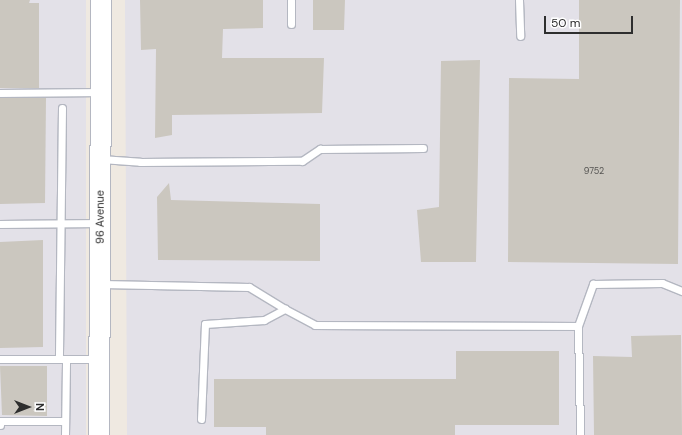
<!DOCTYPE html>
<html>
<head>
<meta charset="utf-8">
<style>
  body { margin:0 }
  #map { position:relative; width:682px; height:435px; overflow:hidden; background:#efe9e1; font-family:"DM Sans",sans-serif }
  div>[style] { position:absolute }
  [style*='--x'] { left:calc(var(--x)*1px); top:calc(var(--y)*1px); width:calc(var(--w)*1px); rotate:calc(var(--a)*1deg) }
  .industrial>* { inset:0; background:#e3e1e8 }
  .building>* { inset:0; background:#cbc7bf }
  .roads { filter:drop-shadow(1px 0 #b4b7c1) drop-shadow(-1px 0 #b4b7c1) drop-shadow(0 1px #b4b7c1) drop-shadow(0 -1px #b4b7c1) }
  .service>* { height:7px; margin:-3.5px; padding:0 3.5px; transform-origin:3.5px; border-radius:3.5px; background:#fff }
  .secondary>* { height:20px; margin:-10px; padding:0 10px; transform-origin:10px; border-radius:10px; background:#fff }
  span { translate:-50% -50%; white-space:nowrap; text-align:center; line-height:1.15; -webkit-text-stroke:4px #fff; paint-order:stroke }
  .number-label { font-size:9px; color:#555452 }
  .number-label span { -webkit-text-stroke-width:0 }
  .street-label { font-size:11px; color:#2e2e2e }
  .north { position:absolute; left:8px; top:387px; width:40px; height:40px; -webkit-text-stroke:3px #fff; paint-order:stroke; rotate:90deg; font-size:11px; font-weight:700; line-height:16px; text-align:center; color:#2e2e2e }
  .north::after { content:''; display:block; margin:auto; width:14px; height:18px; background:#2e2e2e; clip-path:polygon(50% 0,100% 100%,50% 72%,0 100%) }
  .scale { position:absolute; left:544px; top:16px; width:89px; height:18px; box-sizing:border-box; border:2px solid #2e2e2e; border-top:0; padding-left:5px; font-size:12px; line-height:14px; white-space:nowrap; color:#2e2e2e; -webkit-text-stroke:3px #fff; paint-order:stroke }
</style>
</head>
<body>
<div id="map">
  <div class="industrial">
    <div style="clip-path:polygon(0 0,86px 0,86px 435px,0 435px)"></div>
    <div style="clip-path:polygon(125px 0,682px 0,682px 435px,127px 435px)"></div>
  </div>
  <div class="building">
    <div style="clip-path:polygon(0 0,30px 0,29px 3px,39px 3px,39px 88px,0 88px)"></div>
    <div style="clip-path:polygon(140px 0,263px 0,263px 28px,223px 29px,222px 58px,324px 58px,322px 113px,172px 115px,172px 135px,155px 138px,156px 49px,141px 50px)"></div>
    <div style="clip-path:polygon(313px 0,345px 0,344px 30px,313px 30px)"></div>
    <div style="clip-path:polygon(579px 0,680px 0,678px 264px,508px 262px,509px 78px,579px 79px)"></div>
    <div style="clip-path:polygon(480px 60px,476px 262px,421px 262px,417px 210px,439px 207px,441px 61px)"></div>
    <div style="clip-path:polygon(0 98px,46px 98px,45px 203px,0 204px)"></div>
    <div style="clip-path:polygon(169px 183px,171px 200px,320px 204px,320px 261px,158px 260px,157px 197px)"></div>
    <div style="clip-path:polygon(43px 240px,43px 347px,0 348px,0 242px)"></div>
    <div style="clip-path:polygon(681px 335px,682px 435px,594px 435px,593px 356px,632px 357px,631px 336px)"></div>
    <div style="clip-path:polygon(456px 351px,559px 351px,559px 425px,455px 425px,455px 435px,266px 435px,266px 427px,214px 427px,214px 379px,456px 379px)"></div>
    <div style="clip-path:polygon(0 366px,47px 366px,47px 416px,2px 415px)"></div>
  </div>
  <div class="roads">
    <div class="service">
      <div style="--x:519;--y:0;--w:36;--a:88"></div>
      <div style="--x:291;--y:24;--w:24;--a:-90"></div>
      <div style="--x:0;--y:93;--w:100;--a:-0.6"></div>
      <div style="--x:62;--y:108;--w:251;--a:90.7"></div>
      <div style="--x:59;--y:359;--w:38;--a:0"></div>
      <div style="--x:101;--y:159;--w:39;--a:4"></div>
      <div style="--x:140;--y:162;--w:162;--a:-0.4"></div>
      <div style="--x:302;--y:161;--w:22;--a:-34"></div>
      <div style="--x:320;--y:149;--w:103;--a:-0.6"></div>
      <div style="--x:0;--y:224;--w:98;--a:-0.6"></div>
      <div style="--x:102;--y:284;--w:147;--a:1.2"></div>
      <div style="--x:249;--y:287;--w:42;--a:31.4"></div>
      <div style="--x:285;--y:309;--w:34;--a:28"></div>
      <div style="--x:315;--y:325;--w:263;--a:0.2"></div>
      <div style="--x:578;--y:326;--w:45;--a:-70.3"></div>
      <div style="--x:593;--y:284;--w:69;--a:-0.8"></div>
      <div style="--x:662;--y:283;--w:22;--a:22"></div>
      <div style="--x:578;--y:326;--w:109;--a:88.9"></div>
      <div style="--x:0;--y:359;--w:59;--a:0"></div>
      <div style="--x:201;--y:419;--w:95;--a:-87.6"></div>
      <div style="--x:205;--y:324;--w:59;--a:-3.9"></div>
      <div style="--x:264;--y:320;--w:24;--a:-28"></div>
      <div style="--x:0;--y:425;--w:4;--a:-90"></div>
      <div style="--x:0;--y:421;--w:65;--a:0"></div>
      <div style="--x:65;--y:435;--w:76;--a:-89.2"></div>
    </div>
    <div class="secondary">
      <div style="--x:99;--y:435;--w:435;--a:-89.7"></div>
    </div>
  </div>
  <div class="number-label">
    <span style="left:594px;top:171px">9752</span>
  </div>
  <div class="street-label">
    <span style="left:100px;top:217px;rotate:-90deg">96 Avenue</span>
  </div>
  <div class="north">N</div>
  <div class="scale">50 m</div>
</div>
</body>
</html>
